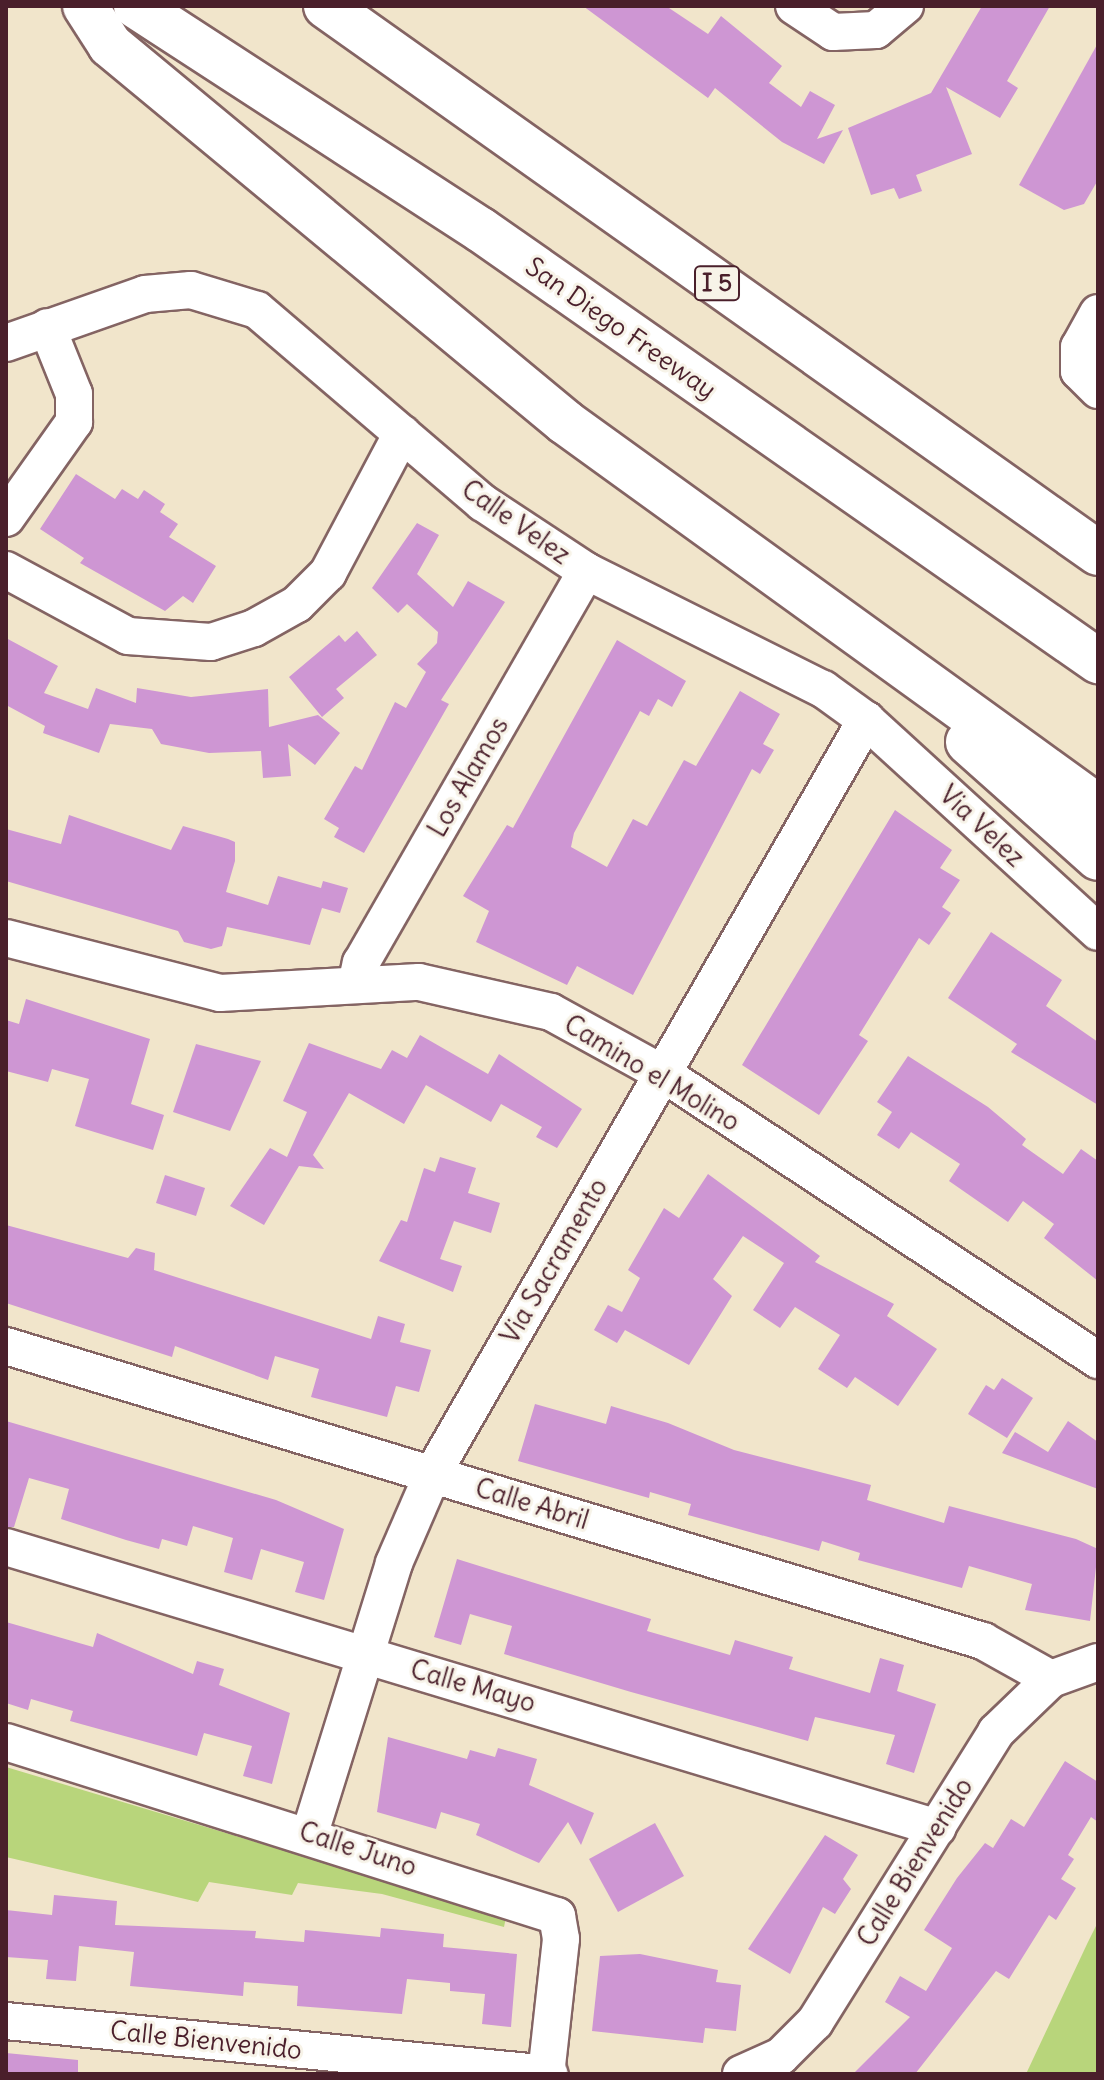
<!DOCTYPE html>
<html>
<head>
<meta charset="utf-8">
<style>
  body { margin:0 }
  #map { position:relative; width:1104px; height:2080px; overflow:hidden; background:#f1e5cb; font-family:Delius,sans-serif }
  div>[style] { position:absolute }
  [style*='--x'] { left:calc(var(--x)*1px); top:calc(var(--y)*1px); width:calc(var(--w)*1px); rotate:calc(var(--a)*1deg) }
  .green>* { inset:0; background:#b8d57b }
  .building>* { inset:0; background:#ce96d3 }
  .roads { filter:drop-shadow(2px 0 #846463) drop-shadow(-2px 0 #846463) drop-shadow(0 2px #846463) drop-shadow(0 -2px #846463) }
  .minor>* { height:36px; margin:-18px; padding:0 18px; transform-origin:18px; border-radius:18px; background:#fff }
  .highway>* { height:44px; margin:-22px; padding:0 22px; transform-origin:22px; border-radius:22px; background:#fff }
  span { translate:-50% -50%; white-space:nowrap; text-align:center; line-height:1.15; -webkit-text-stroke:6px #f7f3e8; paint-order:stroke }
  .shield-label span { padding:2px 6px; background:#f7f3e8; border:2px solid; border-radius:6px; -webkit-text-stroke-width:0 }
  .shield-label { font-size:24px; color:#4a1f2b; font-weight:700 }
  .street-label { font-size:26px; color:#4a1f2b }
  .frame { position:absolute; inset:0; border:8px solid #4a1f2b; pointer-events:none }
</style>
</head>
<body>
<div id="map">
  <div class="green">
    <div style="clip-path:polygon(6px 1767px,506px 1917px,504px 1927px,382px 1894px,298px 1883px,292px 1895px,209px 1882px,198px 1902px,6px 1857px)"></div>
    <div style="clip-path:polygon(1098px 1922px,1098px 2074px,1026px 2074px,1088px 1942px)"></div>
  </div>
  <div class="building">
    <div style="clip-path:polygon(583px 6px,666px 6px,708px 34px,721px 16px,782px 66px,769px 83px,801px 107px,810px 91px,835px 105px,817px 139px,843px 130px,824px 164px,782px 142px,715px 88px,708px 98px)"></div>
    <div style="clip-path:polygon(982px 6px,1050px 6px,1007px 81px,1018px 88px,1000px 118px,946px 87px,972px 154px,916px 175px,922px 191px,899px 199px,894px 188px,871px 195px,848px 128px,931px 93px)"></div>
    <div style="clip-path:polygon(1098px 43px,1098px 180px,1084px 204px,1064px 210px,1019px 185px)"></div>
    <div style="clip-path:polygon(76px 474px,115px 499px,122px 489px,138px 499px,144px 490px,165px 504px,160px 512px,178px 524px,169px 537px,216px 566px,193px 603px,183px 596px,165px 611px,80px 563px,84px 558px,40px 529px)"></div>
    <div style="clip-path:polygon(417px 523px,439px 535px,417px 574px,453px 607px,468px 581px,505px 602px,441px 700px,449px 704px,364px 853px,334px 837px,339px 828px,324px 819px,355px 766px,362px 770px,395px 702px,406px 708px,426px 672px,417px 664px,437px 643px,438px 632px,407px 604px,398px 613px,372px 588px)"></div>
    <div style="clip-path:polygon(357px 631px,377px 655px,336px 689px,344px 698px,322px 717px,289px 677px,339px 635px,345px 642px)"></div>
    <div style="clip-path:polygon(6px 638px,58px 666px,44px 693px,88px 709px,96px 688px,136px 703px,137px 688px,191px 697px,268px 689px,269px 727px,318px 715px,340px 733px,315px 765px,288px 744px,291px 776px,263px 778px,261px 751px,209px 753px,161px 744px,152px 729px,110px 724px,99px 753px,43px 733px,45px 726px,6px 705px)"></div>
    <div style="clip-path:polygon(617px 640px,686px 681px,672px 707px,658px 699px,649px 716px,640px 711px,574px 833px,571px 847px,607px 867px,633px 819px,647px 826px,684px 760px,696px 766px,740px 691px,780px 714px,763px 744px,774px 750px,760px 774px,752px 769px,633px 995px,577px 966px,567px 985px,476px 942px,489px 911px,463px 896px,507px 825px,513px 828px)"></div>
    <div style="clip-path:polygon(895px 810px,952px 850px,940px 868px,960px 880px,942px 907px,951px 913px,929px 945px,919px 938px,859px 1035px,868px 1041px,819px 1115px,742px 1065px)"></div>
    <div style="clip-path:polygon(69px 815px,171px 850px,183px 826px,228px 839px,235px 842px,235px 861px,226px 892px,268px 905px,278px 876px,321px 888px,323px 881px,348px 888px,340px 913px,322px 908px,310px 945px,227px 927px,222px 946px,211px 949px,184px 942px,178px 931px,6px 881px,6px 829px,61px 844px)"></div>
    <div style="clip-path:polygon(991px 932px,1062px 980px,1046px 1006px,1098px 1042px,1098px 1105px,1011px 1052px,1017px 1044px,948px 998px)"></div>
    <div style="clip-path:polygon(26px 999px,150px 1039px,131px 1104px,164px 1115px,153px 1150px,75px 1126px,89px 1079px,52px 1069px,48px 1082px,6px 1071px,6px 1020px,19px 1024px)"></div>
    <div style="clip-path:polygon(420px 1035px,488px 1074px,499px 1054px,582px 1109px,557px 1148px,536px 1137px,542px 1127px,501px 1104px,491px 1122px,426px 1085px,404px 1124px,349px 1093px,313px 1155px,324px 1169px,299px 1166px,264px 1225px,230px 1206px,270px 1148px,287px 1157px,307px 1112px,283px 1101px,309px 1043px,381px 1069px,392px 1050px,407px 1058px)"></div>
    <div style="clip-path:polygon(196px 1044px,261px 1061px,230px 1131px,173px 1112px)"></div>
    <div style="clip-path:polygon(908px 1056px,988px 1107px,1026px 1139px,1022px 1145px,1063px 1174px,1081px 1149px,1098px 1161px,1098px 1281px,1044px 1238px,1054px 1224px,1023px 1201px,1008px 1222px,949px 1181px,960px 1164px,911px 1132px,899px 1149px,877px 1135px,892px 1112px,877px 1102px)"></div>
    <div style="clip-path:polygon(440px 1157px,476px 1168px,468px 1193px,500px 1203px,491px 1233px,454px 1221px,440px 1259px,462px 1266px,453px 1292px,379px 1261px,401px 1220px,407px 1222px,424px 1168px,435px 1172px)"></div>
    <div style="clip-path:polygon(708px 1174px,820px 1256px,815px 1262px,894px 1304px,887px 1316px,937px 1349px,898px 1406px,855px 1377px,847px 1388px,818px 1369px,840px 1335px,795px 1307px,780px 1328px,753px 1310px,784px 1263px,743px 1236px,713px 1279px,732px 1296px,689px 1365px,625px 1330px,617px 1343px,594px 1330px,608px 1305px,622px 1312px,640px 1278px,628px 1270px,664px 1208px,679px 1218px)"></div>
    <div style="clip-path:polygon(165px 1175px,205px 1188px,196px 1216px,156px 1203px)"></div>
    <div style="clip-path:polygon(6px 1225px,128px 1258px,136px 1248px,155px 1253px,154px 1270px,371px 1339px,378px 1316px,405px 1324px,400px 1342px,431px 1350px,419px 1392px,396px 1386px,387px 1417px,311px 1397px,319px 1369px,275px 1356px,268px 1380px,175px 1346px,172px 1357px,6px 1303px)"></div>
    <div style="clip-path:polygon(1002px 1378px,1033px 1398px,1007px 1438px,968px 1414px,986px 1385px,994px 1390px)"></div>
    <div style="clip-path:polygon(535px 1404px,606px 1424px,611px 1406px,668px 1423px,734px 1450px,871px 1485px,867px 1500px,944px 1523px,949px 1506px,1076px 1539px,1098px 1549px,1090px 1621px,1025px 1610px,1032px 1584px,969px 1566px,962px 1588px,858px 1560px,860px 1553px,822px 1541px,819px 1551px,688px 1515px,691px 1504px,650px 1492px,649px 1498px,518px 1461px)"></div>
    <div style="clip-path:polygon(6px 1421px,276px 1500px,344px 1529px,324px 1600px,295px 1592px,304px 1562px,261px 1549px,252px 1580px,224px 1572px,233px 1538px,193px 1526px,187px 1546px,162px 1539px,159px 1549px,126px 1540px,61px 1519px,69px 1489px,29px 1478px,14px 1527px,6px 1527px)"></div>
    <div style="clip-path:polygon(1068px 1421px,1098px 1442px,1098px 1489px,1002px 1453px,1015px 1432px,1048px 1452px)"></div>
    <div style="clip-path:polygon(457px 1559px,651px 1619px,647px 1631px,730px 1655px,735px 1640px,793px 1657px,789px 1669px,870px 1693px,880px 1658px,904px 1665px,897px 1691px,936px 1704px,914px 1773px,886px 1764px,895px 1735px,815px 1717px,808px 1741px,631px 1692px,504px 1654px,512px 1626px,470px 1614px,461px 1645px,434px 1637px)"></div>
    <div style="clip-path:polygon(6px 1622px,93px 1647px,97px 1633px,193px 1674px,197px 1661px,224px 1669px,219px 1685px,290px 1713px,272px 1784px,243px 1776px,252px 1746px,204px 1733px,197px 1756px,70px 1721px,73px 1711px,31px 1699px,28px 1710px,6px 1703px)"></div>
    <div style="clip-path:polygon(388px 1737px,467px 1759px,470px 1750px,495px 1757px,498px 1748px,537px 1759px,529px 1785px,594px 1813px,581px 1845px,568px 1822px,539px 1863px,476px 1835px,480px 1824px,441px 1812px,436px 1829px,377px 1812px)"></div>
    <div style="clip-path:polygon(1065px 1761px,1098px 1782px,1098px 1822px,1091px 1817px,1068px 1855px,1074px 1859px,1061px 1879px,1076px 1888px,1056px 1920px,1049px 1915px,1009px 1979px,996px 1971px,915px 2074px,853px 2074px,910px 2017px,885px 2002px,900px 1976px,926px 1991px,952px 1948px,924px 1930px,957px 1878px,985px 1843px,993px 1848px,1011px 1819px,1024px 1827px)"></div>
    <div style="clip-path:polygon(655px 1823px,684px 1876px,618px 1912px,589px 1859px)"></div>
    <div style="clip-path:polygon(825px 1835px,858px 1855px,843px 1879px,851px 1889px,835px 1914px,823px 1907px,790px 1974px,748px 1949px)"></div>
    <div style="clip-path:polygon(54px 1895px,117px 1901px,115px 1925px,256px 1931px,255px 1938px,304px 1942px,305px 1930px,380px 1937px,381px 1928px,444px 1934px,443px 1947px,517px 1954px,511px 2027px,482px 2024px,485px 1994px,450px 1991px,450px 1983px,407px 1979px,402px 2014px,297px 2006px,298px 1986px,244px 1982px,243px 1996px,130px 1986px,134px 1952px,79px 1946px,76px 1981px,46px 1979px,48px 1960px,6px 1957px,6px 1910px,52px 1915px)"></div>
    <div style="clip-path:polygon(640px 1954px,718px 1970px,716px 1982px,741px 1985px,736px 2031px,705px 2028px,703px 2043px,592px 2031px,600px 1956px)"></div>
    <div style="clip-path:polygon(6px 2053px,78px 2060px,78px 2074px,6px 2074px)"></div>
  </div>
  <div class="roads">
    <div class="minor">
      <div style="--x:794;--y:6;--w:47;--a:33.7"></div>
      <div style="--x:833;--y:32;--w:43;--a:-2.7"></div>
      <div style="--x:876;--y:30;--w:38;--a:-40"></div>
      <div style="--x:1098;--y:313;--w:39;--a:119"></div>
      <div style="--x:1079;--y:347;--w:24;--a:90"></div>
      <div style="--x:1079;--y:371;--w:27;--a:45"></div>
      <div style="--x:6;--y:343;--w:147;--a:-19.4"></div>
      <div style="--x:145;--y:294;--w:46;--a:-5"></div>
      <div style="--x:191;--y:290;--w:69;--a:16.9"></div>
      <div style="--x:257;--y:310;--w:297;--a:40.5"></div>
      <div style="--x:483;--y:503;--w:123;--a:33.4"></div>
      <div style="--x:586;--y:571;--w:265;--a:26.5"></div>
      <div style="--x:823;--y:689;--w:53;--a:35.8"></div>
      <div style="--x:866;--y:720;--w:314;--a:42.4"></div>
      <div style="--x:6;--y:518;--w:118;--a:-54.7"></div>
      <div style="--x:74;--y:422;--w:28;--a:-90"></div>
      <div style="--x:74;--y:394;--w:72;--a:-111.9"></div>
      <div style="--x:6;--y:570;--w:139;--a:28.4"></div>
      <div style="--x:128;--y:636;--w:83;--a:4.1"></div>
      <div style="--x:211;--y:642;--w:45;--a:-18"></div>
      <div style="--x:254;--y:628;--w:49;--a:-29.2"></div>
      <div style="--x:297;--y:604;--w:44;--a:-45"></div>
      <div style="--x:328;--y:573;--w:158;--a:-62.1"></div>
      <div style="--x:6;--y:938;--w:221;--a:14.4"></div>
      <div style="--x:220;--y:993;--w:199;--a:-3.2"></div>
      <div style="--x:419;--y:982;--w:135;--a:12.8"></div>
      <div style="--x:551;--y:1012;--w:127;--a:28.8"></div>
      <div style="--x:662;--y:1073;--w:522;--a:33.36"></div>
      <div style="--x:356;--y:984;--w:22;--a:-77"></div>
      <div style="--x:361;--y:963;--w:452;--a:-60.1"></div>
      <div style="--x:6;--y:1346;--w:1021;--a:16.8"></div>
      <div style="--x:983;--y:1641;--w:78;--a:29.2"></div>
      <div style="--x:6;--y:1547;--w:973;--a:16.78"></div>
      <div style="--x:6;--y:1742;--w:578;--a:17.53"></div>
      <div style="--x:557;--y:1916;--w:23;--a:80"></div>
      <div style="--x:561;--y:1939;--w:136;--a:96.3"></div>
      <div style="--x:310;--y:1833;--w:283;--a:-72.7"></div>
      <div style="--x:394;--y:1563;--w:98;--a:-66.6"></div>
      <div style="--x:433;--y:1473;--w:869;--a:-60.1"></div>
      <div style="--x:6;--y:2021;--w:546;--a:5.57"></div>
      <div style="--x:741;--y:2074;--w:44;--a:-24.2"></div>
      <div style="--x:781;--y:2056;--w:48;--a:-45"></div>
      <div style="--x:815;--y:2022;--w:342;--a:-58"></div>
      <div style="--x:996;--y:1732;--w:76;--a:-43.9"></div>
      <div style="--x:1051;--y:1679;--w:50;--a:-19.9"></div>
    </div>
    <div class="highway">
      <div style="--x:85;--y:6;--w:46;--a:57.3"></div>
      <div style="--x:110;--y:45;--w:591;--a:39.64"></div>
      <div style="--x:565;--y:422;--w:658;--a:35.84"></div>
      <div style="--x:136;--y:6;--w:411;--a:33"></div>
      <div style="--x:481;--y:230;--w:753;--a:34.94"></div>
      <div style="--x:326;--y:6;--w:946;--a:35.32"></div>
      <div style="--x:968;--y:742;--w:174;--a:41.7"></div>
    </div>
  </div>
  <div class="shield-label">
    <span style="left:717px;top:283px">I 5</span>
  </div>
  <div class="street-label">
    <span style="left:621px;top:328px;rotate:35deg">San Diego Freeway</span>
    <span style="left:516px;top:522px;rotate:35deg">Calle Velez</span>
    <span style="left:468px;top:777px;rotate:-60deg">Los Alamos</span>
    <span style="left:982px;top:826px;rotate:43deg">Via Velez</span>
    <span style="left:652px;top:1073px;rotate:31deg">Camino el Molino</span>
    <span style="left:554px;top:1261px;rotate:-60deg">Via Sacramento</span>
    <span style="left:532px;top:1504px;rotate:17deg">Calle Abril</span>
    <span style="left:473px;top:1686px;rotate:16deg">Calle Mayo</span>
    <span style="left:358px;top:1849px;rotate:18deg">Calle Juno</span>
    <span style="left:915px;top:1862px;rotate:-58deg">Calle Bienvenido</span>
    <span style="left:206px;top:2040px;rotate:6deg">Calle Bienvenido</span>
  </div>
  <div class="frame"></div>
</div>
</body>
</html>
